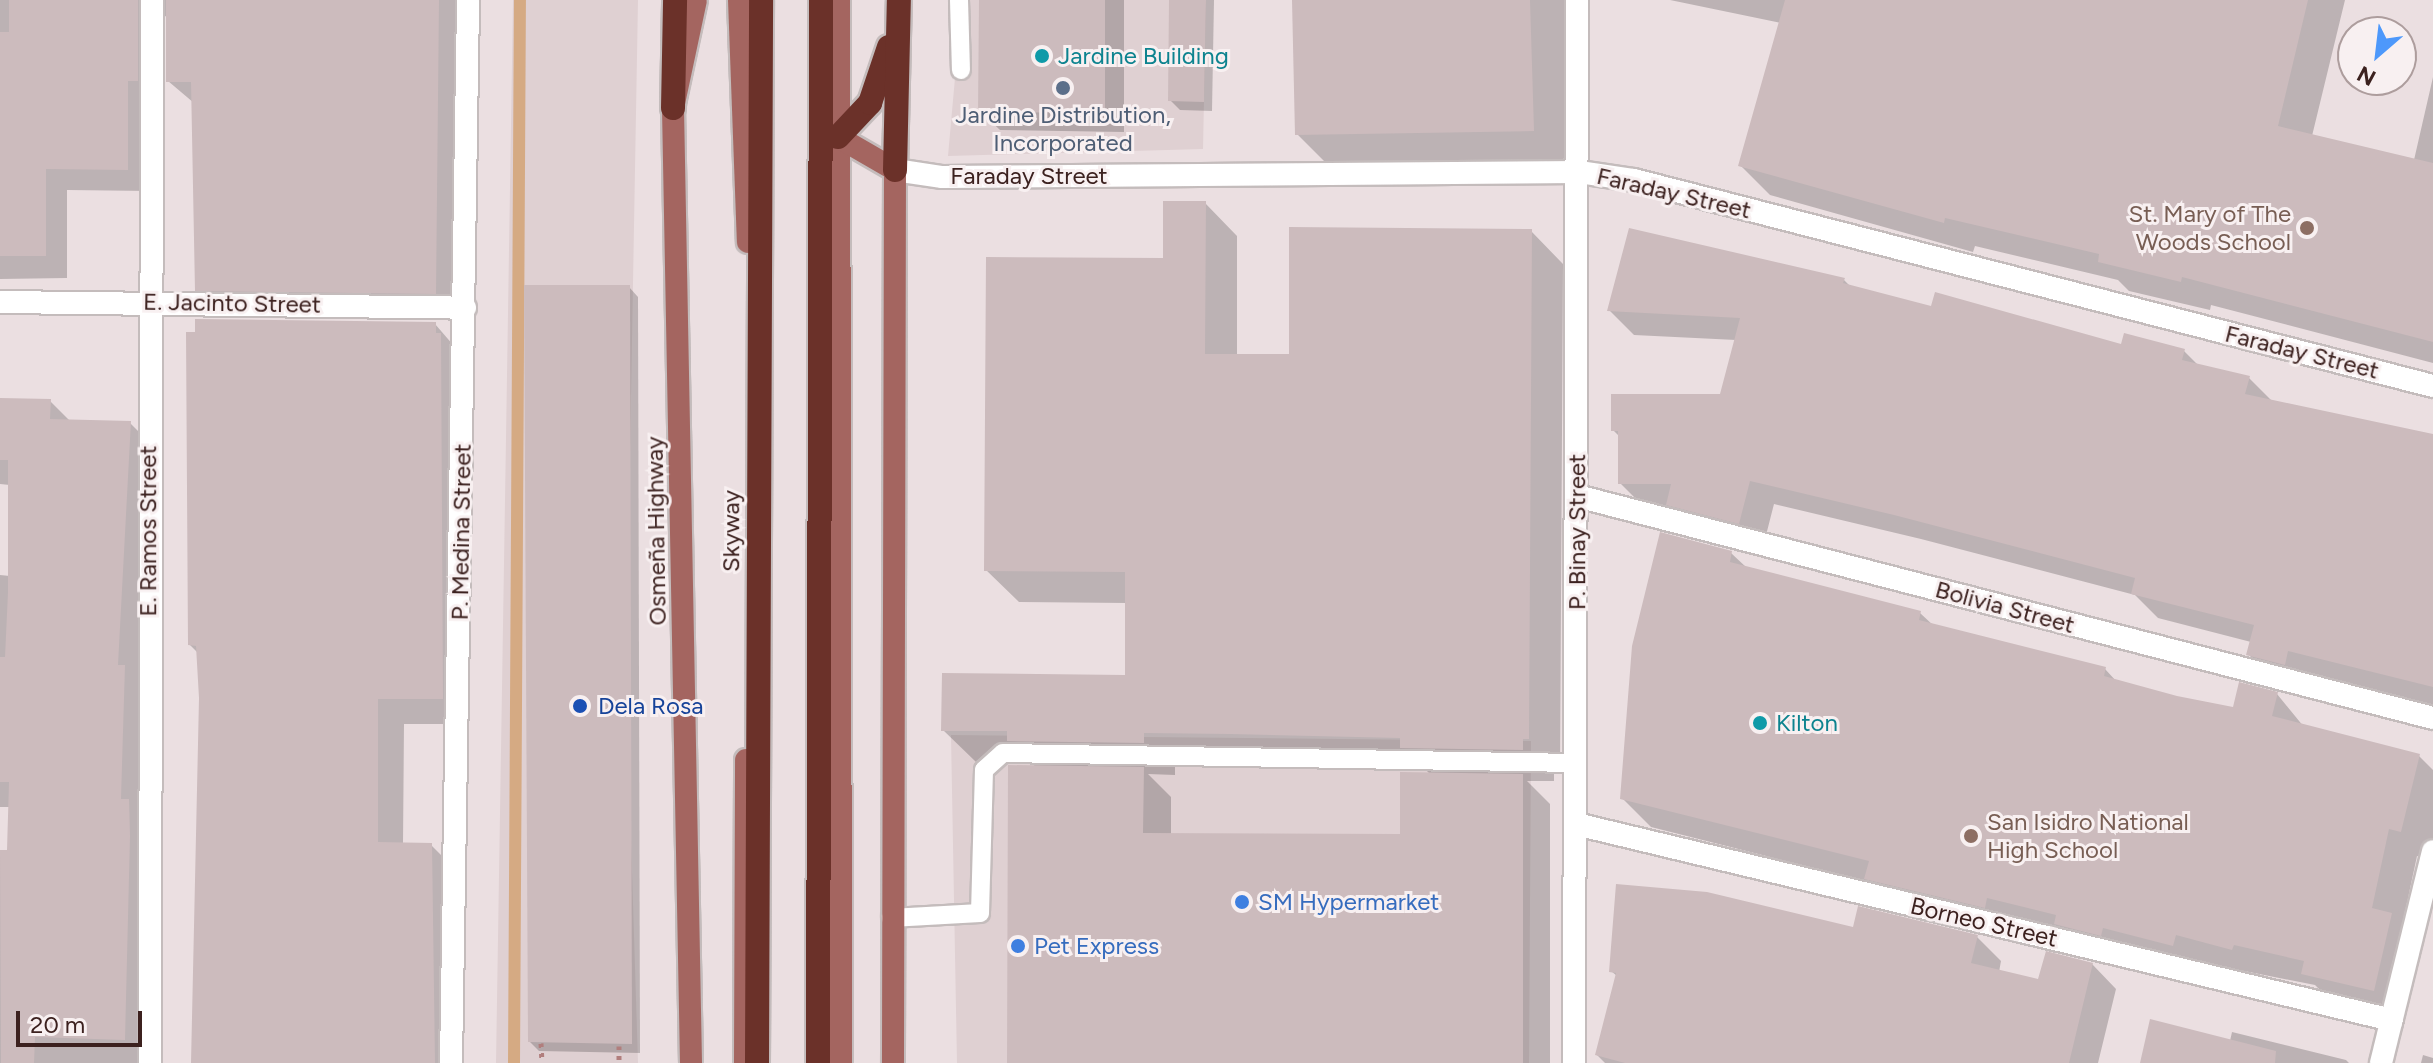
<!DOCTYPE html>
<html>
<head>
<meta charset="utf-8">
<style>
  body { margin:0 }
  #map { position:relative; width:2433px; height:1063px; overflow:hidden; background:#ebdfe1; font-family:Figtree,sans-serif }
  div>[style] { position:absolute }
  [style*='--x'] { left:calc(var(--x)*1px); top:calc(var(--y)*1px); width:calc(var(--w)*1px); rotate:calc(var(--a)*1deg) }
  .built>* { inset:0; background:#dfd0d2 }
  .shadow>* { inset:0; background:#0003 }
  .stream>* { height:12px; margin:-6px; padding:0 6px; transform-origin:6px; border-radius:6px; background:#d5aa83 }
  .building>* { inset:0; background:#ccbbbd }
  .path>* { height:5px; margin-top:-2.5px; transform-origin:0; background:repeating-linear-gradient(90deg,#b17e7d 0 4px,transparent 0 10px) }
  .roads { filter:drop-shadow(2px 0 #c4bcbc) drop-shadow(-2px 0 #c4bcbc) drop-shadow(0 2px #c4bcbc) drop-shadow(0 -2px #c4bcbc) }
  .service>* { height:18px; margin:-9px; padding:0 9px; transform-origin:9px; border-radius:9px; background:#fff }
  .minor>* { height:22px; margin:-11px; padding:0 11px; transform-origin:11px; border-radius:11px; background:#fff }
  .tertiary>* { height:22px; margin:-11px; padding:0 11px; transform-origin:11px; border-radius:11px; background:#fff }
  .primary>* { height:22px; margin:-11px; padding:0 11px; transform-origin:11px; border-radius:11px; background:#a46560 }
  .motorway>* { height:24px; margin:-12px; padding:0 12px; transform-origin:12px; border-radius:12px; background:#6b3129 }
  .dots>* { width:22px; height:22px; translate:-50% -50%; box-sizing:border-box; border:4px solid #f8f0f1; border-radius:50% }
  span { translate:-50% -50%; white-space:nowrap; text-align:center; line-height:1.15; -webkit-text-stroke:6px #f8f0f1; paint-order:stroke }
  .culture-label { font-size:24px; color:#0d838f }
  .left { translate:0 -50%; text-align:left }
  .service-label { font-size:24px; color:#4e5e75 }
  .street-label { font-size:24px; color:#3c211f }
  .education-label { font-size:24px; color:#785e54 }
  .right { translate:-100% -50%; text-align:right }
  .transit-label { font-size:24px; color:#164399 }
  .shop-label { font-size:24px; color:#366cbe }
  .north { position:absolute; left:2337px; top:16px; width:80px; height:80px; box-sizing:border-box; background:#f8f0f1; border:2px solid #ad9d9d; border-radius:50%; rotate:208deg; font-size:22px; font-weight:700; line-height:32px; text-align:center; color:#3c211f }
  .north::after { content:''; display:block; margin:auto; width:28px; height:36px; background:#4d98fb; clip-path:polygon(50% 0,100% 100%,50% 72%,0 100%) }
  .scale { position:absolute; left:16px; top:1011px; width:126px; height:36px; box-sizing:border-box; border:4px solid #3c211f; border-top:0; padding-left:10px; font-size:24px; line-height:28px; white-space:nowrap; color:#3c211f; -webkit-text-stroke:6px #f8f0f1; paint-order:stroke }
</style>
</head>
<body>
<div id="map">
  <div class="built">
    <div style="clip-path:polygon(513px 0,638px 0,626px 680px,638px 1063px,496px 1063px)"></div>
    <div style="clip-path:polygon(962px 0,1206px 0,1203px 149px,948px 156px)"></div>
    <div style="clip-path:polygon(951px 735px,1531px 741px,1529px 1063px,957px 1063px)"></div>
  </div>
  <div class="shadow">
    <div style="clip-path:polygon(0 0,461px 0,457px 315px,219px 312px,197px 290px,194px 103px,168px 81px,168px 14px,159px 22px,150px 191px,67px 190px,67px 278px,0 279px)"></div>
    <div style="clip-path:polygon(981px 0,1124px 0,1124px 132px,1000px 130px,980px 111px)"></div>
    <div style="clip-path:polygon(1171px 0,1214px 0,1212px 111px,1180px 110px,1170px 100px)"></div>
    <div style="clip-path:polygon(1294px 0,1564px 0,1568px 165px,1332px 169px,1297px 134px)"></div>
    <div style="clip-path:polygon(1670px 0,2345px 0,2312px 136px,2414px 160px,2433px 77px,2433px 363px,2211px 305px,2210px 310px,2129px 291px,2118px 280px,1975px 246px,1973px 252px,1770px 195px,1740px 165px,1781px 23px)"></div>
    <div style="clip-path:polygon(evenodd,1205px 203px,1237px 236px,1237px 356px,1291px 356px,1531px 231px,1563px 264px,1560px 771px,1554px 770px,1554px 781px,1527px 781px,1550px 804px,1550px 1063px,1009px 1063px,1037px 768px,1031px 763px,976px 762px,943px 730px,1127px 677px,1127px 603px,1019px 602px,986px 570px,1165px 260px,1205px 203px,1175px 764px,1425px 769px,1430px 774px,1402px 836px,1171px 835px,1171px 797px,1148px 774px,1175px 775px,1175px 764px)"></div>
    <div style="clip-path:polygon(1844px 280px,1851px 287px,1933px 309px,2122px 347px,2184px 351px,2199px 366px,2249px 378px,2273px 402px,2433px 438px,2433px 705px,2313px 675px,2309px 689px,2273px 679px,2248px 654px,2251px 642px,2158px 618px,2135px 595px,1921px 539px,1774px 504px,1763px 547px,1693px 529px,1672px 508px,1645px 508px,1620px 483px,1620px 437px,1613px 430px,1722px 396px,1736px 340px,1634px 335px,1610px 311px)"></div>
    <div style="clip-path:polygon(629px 287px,638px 297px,640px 1053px,539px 1051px,530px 1042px)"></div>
    <div style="clip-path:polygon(435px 324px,467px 361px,468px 724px,404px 724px,403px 845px,431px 845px,457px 871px,461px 1063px,193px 1063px,201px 698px,198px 653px,190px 645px)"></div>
    <div style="clip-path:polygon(0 400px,50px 401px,70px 421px,130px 423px,156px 449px,151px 1063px,0 1063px,0 852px,9px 852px,10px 807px,0 807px,0 575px,10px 576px,10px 485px,0 484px)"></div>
    <div style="clip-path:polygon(1731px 553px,1747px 568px,1920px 613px,1934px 626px,2105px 669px,2117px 682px,2177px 698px,2234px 709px,2277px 694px,2304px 727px,2419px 756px,2433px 770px,2433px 843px,2429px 859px,2417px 856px,2402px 926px,2419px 943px,2402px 1019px,2332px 1002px,2315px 985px,2204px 963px,2201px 974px,1895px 907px,1870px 882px,1651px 827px,1622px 798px)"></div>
    <div style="clip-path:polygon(1855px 929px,1977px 937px,2001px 961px,1999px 972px,2039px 982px,2092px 964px,2116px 989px,2098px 1063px,1605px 1063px,1597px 1055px,1617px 976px,1611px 971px)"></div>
    <div style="clip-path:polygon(2232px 1032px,2346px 1060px,2349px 1063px,2142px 1063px,2230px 1041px)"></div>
    <div style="clip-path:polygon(2423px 1055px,2433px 1058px,2433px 1063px,2421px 1063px)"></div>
  </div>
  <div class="stream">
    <div style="--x:514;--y:1063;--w:1063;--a:-89.68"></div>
  </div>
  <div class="building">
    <div style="clip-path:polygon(9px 0,138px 0,138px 81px,128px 81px,128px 170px,46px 169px,46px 256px,0 256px,0 32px,9px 32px)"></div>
    <div style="clip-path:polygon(166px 0,439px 0,436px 294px,195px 291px,191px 82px,166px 82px)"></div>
    <div style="clip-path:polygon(979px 0,1105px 0,1105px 113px,978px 112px)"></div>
    <div style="clip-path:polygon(1169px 0,1206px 0,1204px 102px,1168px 101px)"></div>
    <div style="clip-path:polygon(1292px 0,1530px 0,1534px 131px,1295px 135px)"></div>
    <div style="clip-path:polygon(1785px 0,2308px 0,2278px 126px,2433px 163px,2433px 342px,2182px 277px,2181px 282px,2098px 262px,2099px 254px,1945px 218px,1944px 223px,1738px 166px)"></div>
    <div style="clip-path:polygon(1163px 201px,1206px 201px,1205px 354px,1289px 354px,1289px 227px,1532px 229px,1529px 739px,1523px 739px,1523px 750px,1400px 748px,1400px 738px,1230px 734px,1144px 733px,1144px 743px,1007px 741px,1007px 731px,941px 731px,942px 673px,1125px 675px,1125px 572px,984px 571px,986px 257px,1163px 258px)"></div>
    <div style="clip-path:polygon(1629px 228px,1845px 278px,1843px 283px,1931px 306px,1935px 292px,2121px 344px,2124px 333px,2185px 349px,2182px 360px,2250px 376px,2245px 394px,2433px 434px,2433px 687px,2288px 651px,2285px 665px,2246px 655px,2254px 625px,2131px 594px,2135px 578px,1894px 515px,1750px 481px,1739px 524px,1666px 505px,1671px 484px,1618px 484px,1618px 431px,1611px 431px,1611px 394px,1720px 394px,1740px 318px,1607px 311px)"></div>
    <div style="clip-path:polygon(524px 285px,630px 285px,632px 1044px,528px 1042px)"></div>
    <div style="clip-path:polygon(195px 319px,436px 322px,436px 333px,441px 333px,443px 699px,378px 699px,378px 842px,432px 843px,435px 1063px,191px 1063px,199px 698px,196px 646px,188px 645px,186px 332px,195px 332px)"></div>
    <div style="clip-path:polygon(0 398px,51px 399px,50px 419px,131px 421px,118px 665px,125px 665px,121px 799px,129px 799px,130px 836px,125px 1040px,35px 1037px,34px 1063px,1px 1063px,0 850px,7px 850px,9px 782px,0 782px,0 657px,5px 657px,8px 592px,8px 460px,0 460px)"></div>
    <div style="clip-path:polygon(1660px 532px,1732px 551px,1730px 562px,1921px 611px,1919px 620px,2106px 667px,2104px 676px,2177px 696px,2233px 707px,2239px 682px,2278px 692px,2272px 716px,2420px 754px,2401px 832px,2389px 829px,2372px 908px,2392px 913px,2374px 991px,2301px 974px,2304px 961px,2234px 945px,2232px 950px,2176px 935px,2173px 946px,2103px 928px,2101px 936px,2054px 924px,2056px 915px,1987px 898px,1985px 908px,1864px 879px,1869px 861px,1620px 799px,1632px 646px)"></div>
    <div style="clip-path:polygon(1008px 765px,1144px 767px,1143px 833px,1400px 834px,1400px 772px,1523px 774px,1523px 1063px,1007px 1063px)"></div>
    <div style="clip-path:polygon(1616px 884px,1707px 892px,1853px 927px,1858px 906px,1978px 935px,1971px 963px,2038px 979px,2046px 951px,2093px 963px,2069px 1063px,1625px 1063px,1595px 1055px,1616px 973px,1609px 972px)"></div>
    <div style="clip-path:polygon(2150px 1019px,2276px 1051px,2275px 1063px,2140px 1063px)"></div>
  </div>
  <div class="path">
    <div style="--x:541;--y:1043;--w:20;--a:87"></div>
    <div style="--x:619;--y:1046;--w:17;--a:90"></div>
  </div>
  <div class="roads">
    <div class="service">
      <div style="--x:959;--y:0;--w:70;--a:88.4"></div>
      <div style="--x:891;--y:918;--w:89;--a:-3.2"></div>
      <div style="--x:980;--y:913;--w:143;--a:-88.4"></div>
      <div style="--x:984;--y:770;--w:25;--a:-42"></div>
      <div style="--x:1003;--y:753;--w:574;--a:1"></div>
    </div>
    <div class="minor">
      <div style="--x:0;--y:302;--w:465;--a:0.7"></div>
      <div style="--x:1577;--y:496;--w:884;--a:14.54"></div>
      <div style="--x:1576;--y:824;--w:839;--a:13.51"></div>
      <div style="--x:150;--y:1063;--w:1063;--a:-89.89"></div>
      <div style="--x:451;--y:1063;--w:1063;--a:-89.08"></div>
      <div style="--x:1574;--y:1063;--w:1063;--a:-89.84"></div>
    </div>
    <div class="tertiary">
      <div style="--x:895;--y:170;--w:48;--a:8.5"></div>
      <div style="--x:942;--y:177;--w:637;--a:-0.45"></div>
      <div style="--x:1579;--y:172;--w:56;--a:8.3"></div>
      <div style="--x:1634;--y:180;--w:825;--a:14.46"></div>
      <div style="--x:2381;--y:1063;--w:218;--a:-76.2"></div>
    </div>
    <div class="primary">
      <div style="--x:739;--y:0;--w:242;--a:87.9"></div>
      <div style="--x:839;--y:0;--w:1063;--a:89.89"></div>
      <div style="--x:838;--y:137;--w:66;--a:30.1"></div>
      <div style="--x:895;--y:170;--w:893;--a:90.13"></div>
      <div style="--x:691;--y:1063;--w:955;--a:-91.08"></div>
      <div style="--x:673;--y:108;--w:110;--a:-78"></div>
      <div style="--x:745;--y:1063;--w:303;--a:-89.8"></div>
    </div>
    <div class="motorway">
      <div style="--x:673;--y:108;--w:108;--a:-88.9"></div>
      <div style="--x:838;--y:137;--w:47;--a:-46.7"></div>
      <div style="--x:870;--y:103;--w:59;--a:-71.3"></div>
      <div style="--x:895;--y:170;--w:170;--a:-88.7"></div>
      <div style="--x:757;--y:1063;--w:1063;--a:-89.78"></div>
      <div style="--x:818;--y:1063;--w:1063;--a:-89.84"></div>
    </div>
  </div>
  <div class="dots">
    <div style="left:1042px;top:56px;background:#0f9aa8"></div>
    <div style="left:1063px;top:88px;background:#5c6f8a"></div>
    <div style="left:2307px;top:228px;background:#8d6e63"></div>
    <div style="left:580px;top:706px;background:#1a4fb4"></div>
    <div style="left:1760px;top:723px;background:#0f9aa8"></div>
    <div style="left:1971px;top:836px;background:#8d6e63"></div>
    <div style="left:1242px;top:902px;background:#3f7fe0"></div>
    <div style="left:1018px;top:946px;background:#3f7fe0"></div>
  </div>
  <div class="culture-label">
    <span class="left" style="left:1058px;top:56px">Jardine Building</span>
    <span class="left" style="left:1776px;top:723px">Kilton</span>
  </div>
  <div class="service-label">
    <span style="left:1063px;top:129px">Jardine Distribution,<br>Incorporated</span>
  </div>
  <div class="street-label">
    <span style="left:1029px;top:176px">Faraday Street</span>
    <span style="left:1674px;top:193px;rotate:13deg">Faraday Street</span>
    <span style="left:232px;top:303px;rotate:1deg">E. Jacinto Street</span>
    <span style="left:2302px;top:352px;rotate:14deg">Faraday Street</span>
    <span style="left:148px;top:531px;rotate:-90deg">E. Ramos Street</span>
    <span style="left:656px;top:531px;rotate:-91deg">Osmeña Highway</span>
    <span style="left:731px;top:531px;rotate:-90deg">Skyway</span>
    <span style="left:461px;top:532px;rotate:-89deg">P. Medina Street</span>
    <span style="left:1577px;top:532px;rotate:-90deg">P. Binay Street</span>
    <span style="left:2005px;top:607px;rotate:15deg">Bolivia Street</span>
    <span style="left:1984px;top:922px;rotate:13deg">Borneo Street</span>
  </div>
  <div class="education-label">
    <span class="right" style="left:2291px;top:228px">St. Mary of The<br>Woods School</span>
    <span class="left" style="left:1987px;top:836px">San Isidro National<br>High School</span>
  </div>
  <div class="transit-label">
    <span class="left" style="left:598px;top:706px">Dela Rosa</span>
  </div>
  <div class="shop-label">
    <span class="left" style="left:1258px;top:902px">SM Hypermarket</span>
    <span class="left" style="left:1034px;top:946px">Pet Express</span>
  </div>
  <div class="north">N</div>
  <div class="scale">20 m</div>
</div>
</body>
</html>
